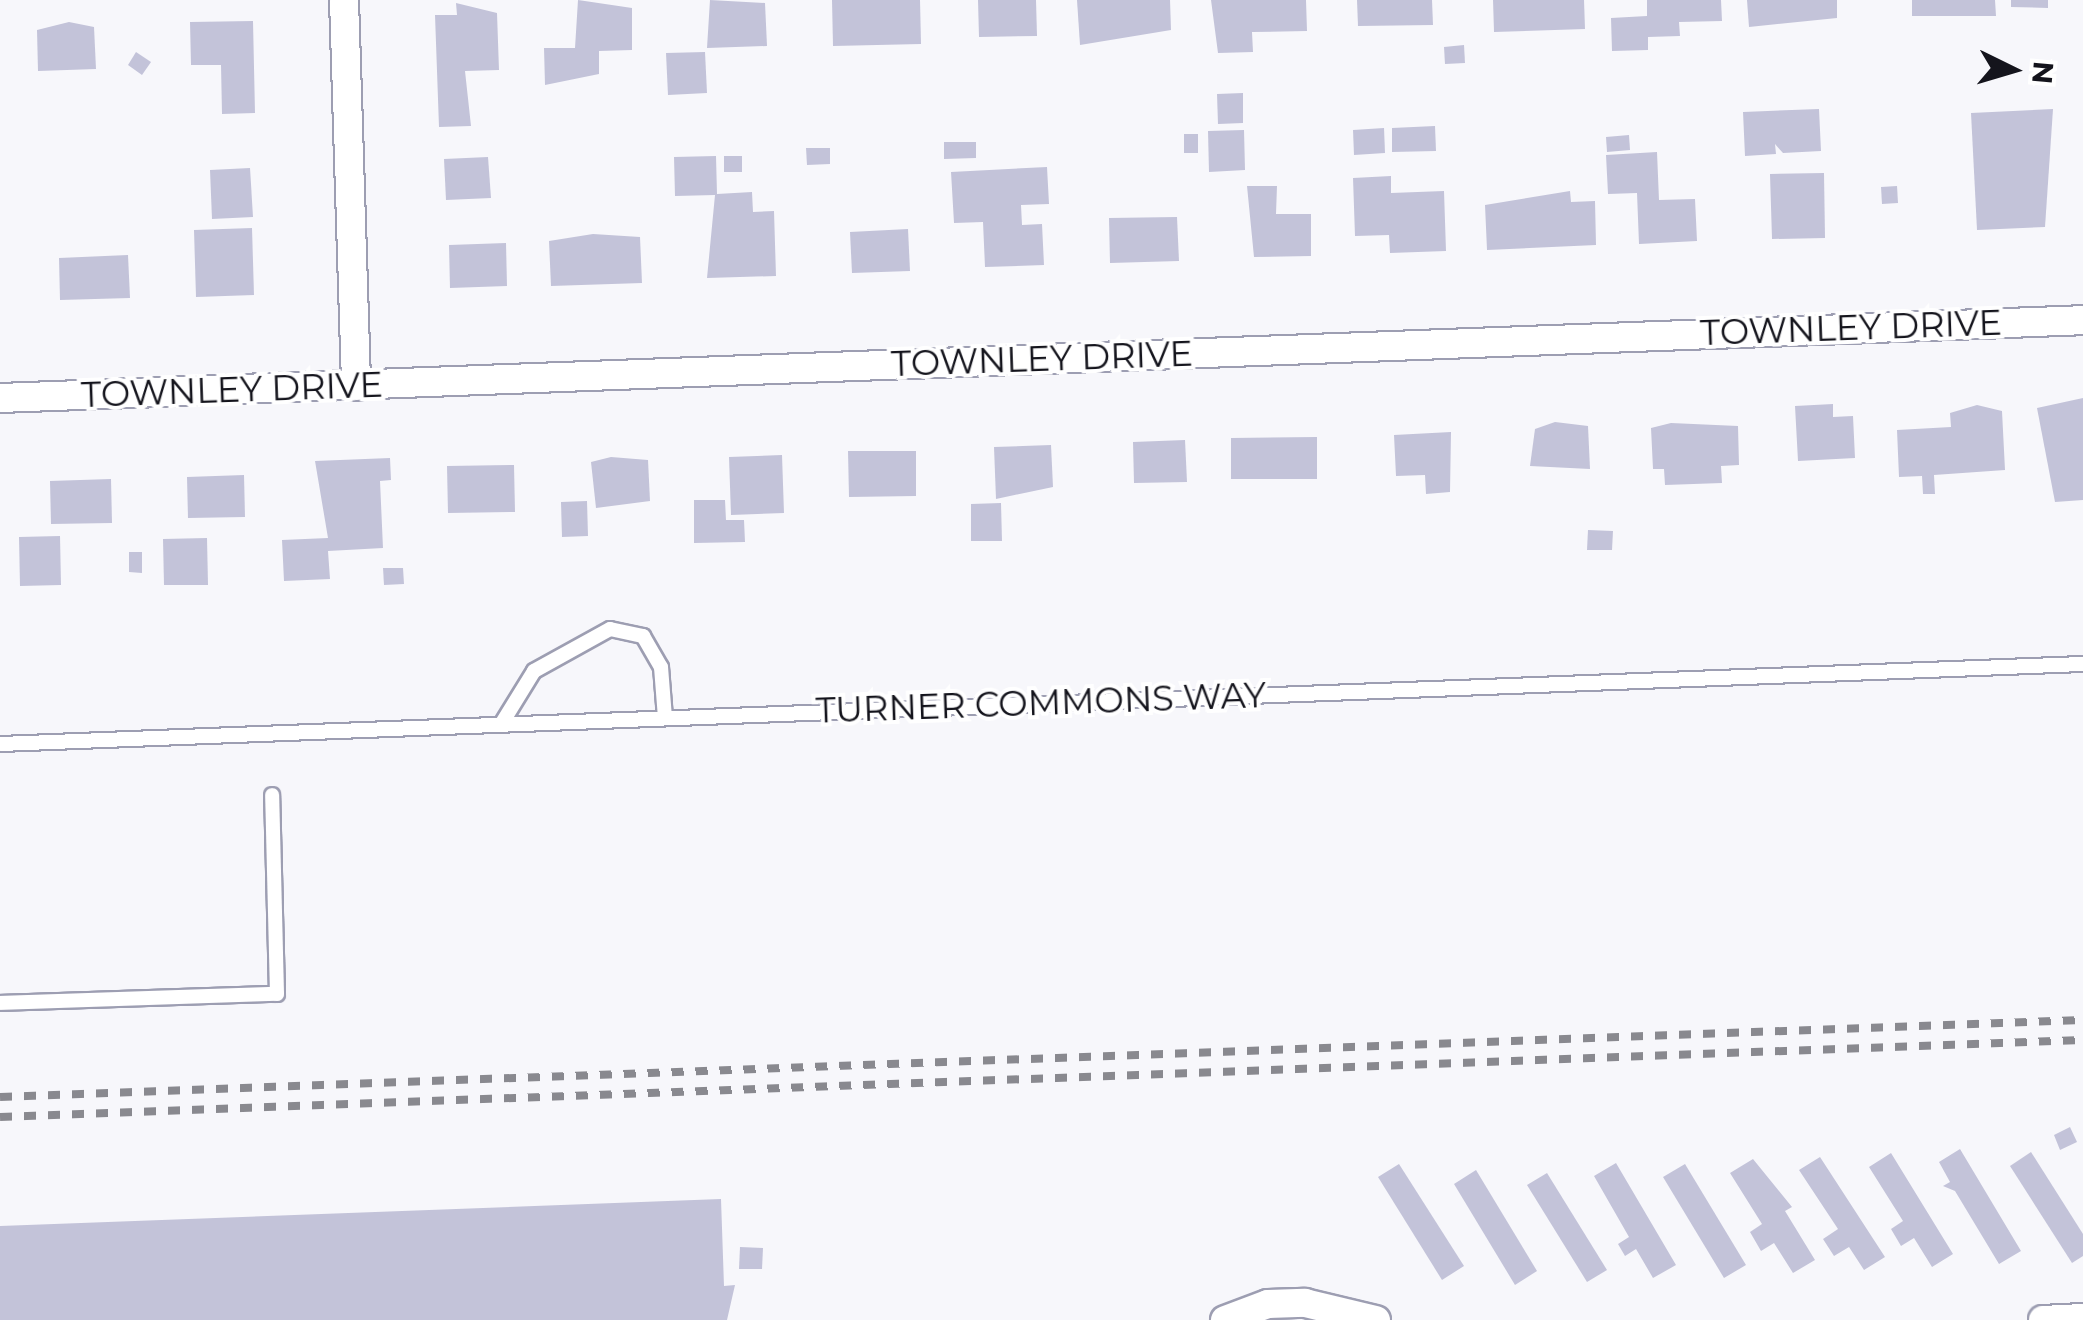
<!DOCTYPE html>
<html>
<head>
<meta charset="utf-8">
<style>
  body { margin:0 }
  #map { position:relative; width:2083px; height:1320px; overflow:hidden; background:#f7f7fb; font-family:Montserrat,sans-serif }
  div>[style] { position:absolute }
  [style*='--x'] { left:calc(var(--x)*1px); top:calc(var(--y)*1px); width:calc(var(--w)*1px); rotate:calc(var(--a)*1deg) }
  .building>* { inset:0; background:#c3c3d9 }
  .roads { filter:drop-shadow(2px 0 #9d9eb2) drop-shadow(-2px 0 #9d9eb2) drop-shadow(0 2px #9d9eb2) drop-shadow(0 -2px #9d9eb2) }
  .service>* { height:14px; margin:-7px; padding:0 7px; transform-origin:7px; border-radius:7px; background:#fff }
  .minor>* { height:28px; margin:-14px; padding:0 14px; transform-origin:14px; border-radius:14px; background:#fff }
  .rail>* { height:8px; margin-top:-4px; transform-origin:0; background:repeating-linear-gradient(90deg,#89898f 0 12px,transparent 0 24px) }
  span { translate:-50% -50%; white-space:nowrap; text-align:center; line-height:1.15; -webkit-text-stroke:8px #fff; paint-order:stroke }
  .street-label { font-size:35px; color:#14141c }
  .north { position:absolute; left:1963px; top:20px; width:100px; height:100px; -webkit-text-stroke:8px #fff; paint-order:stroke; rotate:95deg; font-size:28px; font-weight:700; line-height:40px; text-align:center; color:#14141c }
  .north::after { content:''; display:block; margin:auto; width:35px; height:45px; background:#14141c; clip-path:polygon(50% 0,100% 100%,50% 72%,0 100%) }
</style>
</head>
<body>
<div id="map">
  <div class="building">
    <div style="clip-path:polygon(578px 0,632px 8px,632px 50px,599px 51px,599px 74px,545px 85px,544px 48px,575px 48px)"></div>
    <div style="clip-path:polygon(710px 0,765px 3px,767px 46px,707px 48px)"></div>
    <div style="clip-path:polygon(832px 0,920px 0,921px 44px,833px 46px)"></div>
    <div style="clip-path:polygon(978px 0,1036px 0,1037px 36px,979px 37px)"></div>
    <div style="clip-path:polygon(1077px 0,1170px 0,1171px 30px,1080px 45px)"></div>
    <div style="clip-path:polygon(1211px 0,1306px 0,1307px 31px,1252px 32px,1253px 52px,1218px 53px)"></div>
    <div style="clip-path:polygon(1357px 0,1432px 0,1433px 25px,1358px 26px)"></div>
    <div style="clip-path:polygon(1493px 0,1584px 0,1585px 29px,1494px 32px)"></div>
    <div style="clip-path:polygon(1647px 0,1721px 0,1722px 21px,1679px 22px,1680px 36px,1648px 37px,1648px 50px,1612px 51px,1611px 18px,1647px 16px)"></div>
    <div style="clip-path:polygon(1747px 0,1837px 0,1837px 18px,1749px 27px)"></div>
    <div style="clip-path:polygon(1912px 0,1995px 0,1996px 16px,1912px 16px)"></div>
    <div style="clip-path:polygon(2011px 0,2048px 0,2048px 8px,2011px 7px)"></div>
    <div style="clip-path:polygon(456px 3px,497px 13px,499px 70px,465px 71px,471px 126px,439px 127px,435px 15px,457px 15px)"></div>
    <div style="clip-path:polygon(253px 21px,255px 113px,222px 114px,221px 65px,191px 65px,190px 22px)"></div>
    <div style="clip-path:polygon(69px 22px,94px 27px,96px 69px,38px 71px,37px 30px)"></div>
    <div style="clip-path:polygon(1464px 45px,1465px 63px,1445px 64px,1444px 47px)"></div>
    <div style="clip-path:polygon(136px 52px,151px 62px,142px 75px,128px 65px)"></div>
    <div style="clip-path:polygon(705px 52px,707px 93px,668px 95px,666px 53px)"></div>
    <div style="clip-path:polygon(1243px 93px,1243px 123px,1218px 124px,1217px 94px)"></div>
    <div style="clip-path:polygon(1819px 109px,1821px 151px,1783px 153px,1775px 144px,1776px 154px,1745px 156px,1743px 112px)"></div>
    <div style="clip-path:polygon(2053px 109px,2045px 227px,1977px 230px,1971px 113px)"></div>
    <div style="clip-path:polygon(1435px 126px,1436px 151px,1392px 152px,1392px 128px)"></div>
    <div style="clip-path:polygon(1384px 128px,1385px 153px,1354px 155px,1353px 130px)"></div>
    <div style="clip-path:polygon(1244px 130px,1245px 170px,1209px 172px,1208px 131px)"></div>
    <div style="clip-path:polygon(1184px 134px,1198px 134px,1198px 153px,1184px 153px)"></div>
    <div style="clip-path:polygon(1629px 135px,1630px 150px,1607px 152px,1606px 137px)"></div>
    <div style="clip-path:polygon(944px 142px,976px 142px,976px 158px,944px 159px)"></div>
    <div style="clip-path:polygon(806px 148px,830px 148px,830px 164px,807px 165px)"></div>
    <div style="clip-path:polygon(1657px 152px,1659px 200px,1695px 199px,1697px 241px,1639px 244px,1637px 193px,1608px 194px,1606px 155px)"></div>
    <div style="clip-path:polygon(716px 156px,717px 194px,752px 192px,753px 212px,774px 211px,776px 276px,707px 278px,715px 195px,675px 196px,674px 157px)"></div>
    <div style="clip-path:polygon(724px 156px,742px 156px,742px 172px,724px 172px)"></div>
    <div style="clip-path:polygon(488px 157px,491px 198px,446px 200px,444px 159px)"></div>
    <div style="clip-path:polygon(1047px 167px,1049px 204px,1021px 205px,1022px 225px,1042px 224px,1044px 265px,985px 267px,983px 222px,954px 223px,951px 172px)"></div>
    <div style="clip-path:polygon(250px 168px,253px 217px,212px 219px,210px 170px)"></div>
    <div style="clip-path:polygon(1824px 173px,1825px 238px,1772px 239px,1770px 174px)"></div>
    <div style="clip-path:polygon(1391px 176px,1391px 193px,1444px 191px,1446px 251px,1390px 253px,1389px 235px,1355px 236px,1353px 178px)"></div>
    <div style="clip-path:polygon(1247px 186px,1277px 186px,1276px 214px,1311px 214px,1311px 256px,1254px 257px)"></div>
    <div style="clip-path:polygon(1897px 186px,1898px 203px,1882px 204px,1881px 187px)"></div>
    <div style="clip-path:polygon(1570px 191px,1571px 202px,1595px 201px,1596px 245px,1487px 250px,1485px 205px)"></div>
    <div style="clip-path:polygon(1177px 217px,1179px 261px,1110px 263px,1109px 218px)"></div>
    <div style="clip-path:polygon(252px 228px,254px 295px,196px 297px,194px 230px)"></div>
    <div style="clip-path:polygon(908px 229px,910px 271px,852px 273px,850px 232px)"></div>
    <div style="clip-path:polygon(593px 234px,640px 237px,642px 283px,551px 286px,549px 241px)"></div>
    <div style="clip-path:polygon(506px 243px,507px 286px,450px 288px,449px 245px)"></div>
    <div style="clip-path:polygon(128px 255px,130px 298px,60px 300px,59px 258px)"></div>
    <div style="clip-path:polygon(2083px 398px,2083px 500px,2055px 502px,2037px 408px)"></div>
    <div style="clip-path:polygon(1833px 404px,1833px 417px,1853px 416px,1855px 458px,1798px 461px,1795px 406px)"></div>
    <div style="clip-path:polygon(1977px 405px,2002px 411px,2005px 470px,1934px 475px,1935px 494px,1923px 494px,1922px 476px,1899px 477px,1897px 430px,1951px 427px,1950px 413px)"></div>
    <div style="clip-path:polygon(1555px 422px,1588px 426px,1590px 469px,1530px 466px,1535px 429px)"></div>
    <div style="clip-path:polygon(1671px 423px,1738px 426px,1739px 465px,1721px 466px,1722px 483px,1665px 485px,1664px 469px,1653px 469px,1651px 428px)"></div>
    <div style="clip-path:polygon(1451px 432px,1450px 492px,1426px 494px,1425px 475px,1396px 476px,1394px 435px)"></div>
    <div style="clip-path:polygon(1317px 437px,1317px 479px,1231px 479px,1231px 438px)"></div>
    <div style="clip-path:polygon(1185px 440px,1187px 482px,1134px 483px,1133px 442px)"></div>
    <div style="clip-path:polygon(1051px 445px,1053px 487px,996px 499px,994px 447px)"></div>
    <div style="clip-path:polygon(848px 451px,916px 451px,916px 496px,849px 497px)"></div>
    <div style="clip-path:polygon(782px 455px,784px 513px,731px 515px,729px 457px)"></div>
    <div style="clip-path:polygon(611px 457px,648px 460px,650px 501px,596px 508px,591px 462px)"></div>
    <div style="clip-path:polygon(390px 458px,391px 480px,380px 481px,383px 548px,328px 551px,330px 579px,284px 581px,282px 540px,328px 538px,315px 461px)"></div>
    <div style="clip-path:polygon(514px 465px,515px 512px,448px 513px,447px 466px)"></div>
    <div style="clip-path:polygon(244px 475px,245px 517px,188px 518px,187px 477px)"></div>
    <div style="clip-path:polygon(111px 479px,112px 523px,51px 524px,50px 481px)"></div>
    <div style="clip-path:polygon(694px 500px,725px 500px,726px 520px,744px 520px,745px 542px,694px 543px)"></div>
    <div style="clip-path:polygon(587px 501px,588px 536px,562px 537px,561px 502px)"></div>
    <div style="clip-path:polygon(1001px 503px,1002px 541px,971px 541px,971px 504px)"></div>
    <div style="clip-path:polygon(1588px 530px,1613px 531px,1612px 550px,1587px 550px)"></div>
    <div style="clip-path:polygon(60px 536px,61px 585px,20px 586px,19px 537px)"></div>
    <div style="clip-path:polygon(207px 538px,208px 585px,164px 585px,163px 539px)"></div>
    <div style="clip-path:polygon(129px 552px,142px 552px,142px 573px,129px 572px)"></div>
    <div style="clip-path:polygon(383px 568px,403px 568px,404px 584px,384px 585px)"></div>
    <div style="clip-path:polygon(2070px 1127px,2077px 1142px,2060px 1150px,2054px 1135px)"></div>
    <div style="clip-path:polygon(1960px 1149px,2021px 1251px,1999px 1264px,1955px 1191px,1943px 1186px,1950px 1182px,1939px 1162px)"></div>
    <div style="clip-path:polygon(2031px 1152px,2083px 1234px,2083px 1256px,2072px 1263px,2010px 1166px)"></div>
    <div style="clip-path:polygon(1891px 1153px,1953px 1254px,1932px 1267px,1914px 1238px,1901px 1246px,1891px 1229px,1903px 1221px,1869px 1167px)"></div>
    <div style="clip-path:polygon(1820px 1157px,1885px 1257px,1864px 1270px,1849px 1247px,1834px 1256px,1823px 1239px,1838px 1229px,1799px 1170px)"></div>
    <div style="clip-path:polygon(1753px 1159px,1792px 1207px,1785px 1211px,1815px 1260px,1793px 1273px,1774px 1243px,1761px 1251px,1750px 1232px,1762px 1224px,1730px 1173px)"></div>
    <div style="clip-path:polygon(1616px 1163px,1676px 1265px,1653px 1278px,1636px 1249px,1625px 1256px,1618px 1244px,1629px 1237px,1594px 1176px)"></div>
    <div style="clip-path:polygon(1399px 1164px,1464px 1266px,1442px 1280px,1378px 1177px)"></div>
    <div style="clip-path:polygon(1685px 1164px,1746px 1265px,1724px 1278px,1663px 1177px)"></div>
    <div style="clip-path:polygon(1476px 1170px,1537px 1271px,1515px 1285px,1454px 1184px)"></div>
    <div style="clip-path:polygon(1547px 1173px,1607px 1270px,1587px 1282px,1527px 1185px)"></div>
    <div style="clip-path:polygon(721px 1199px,724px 1286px,735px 1285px,727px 1320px,0 1320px,0 1226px)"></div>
    <div style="clip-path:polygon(740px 1247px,763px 1248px,762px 1269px,739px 1269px)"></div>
  </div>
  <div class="roads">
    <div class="service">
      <div style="--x:502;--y:723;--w:61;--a:-58.4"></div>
      <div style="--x:534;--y:671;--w:87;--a:-28.9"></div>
      <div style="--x:610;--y:629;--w:34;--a:12"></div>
      <div style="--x:643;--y:636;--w:36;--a:60"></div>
      <div style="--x:661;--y:667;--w:51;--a:85.5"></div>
      <div style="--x:0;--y:744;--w:2085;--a:-2.2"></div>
      <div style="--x:0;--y:1003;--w:277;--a:-1.9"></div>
      <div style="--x:277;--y:994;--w:199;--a:-91.4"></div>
    </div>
    <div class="minor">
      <div style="--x:344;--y:0;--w:386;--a:88.2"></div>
      <div style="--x:0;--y:398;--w:2084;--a:-2.14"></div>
      <div style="--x:1225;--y:1320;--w:46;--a:-20.4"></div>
      <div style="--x:1268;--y:1304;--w:37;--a:-2"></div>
      <div style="--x:1305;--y:1303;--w:73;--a:13.5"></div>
      <div style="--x:2043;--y:1320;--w:40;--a:-2.9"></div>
    </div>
  </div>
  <div class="rail">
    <div style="--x:0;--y:1097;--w:2084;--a:-2.12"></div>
    <div style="--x:0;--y:1117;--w:2084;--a:-2.12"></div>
  </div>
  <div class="street-label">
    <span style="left:1851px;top:328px;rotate:-2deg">TOWNLEY DRIVE</span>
    <span style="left:1042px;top:359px;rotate:-2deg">TOWNLEY DRIVE</span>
    <span style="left:232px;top:390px;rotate:-2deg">TOWNLEY DRIVE</span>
    <span style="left:1041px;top:703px;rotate:-2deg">TURNER COMMONS WAY</span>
  </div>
  <div class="north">N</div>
</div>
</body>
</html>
